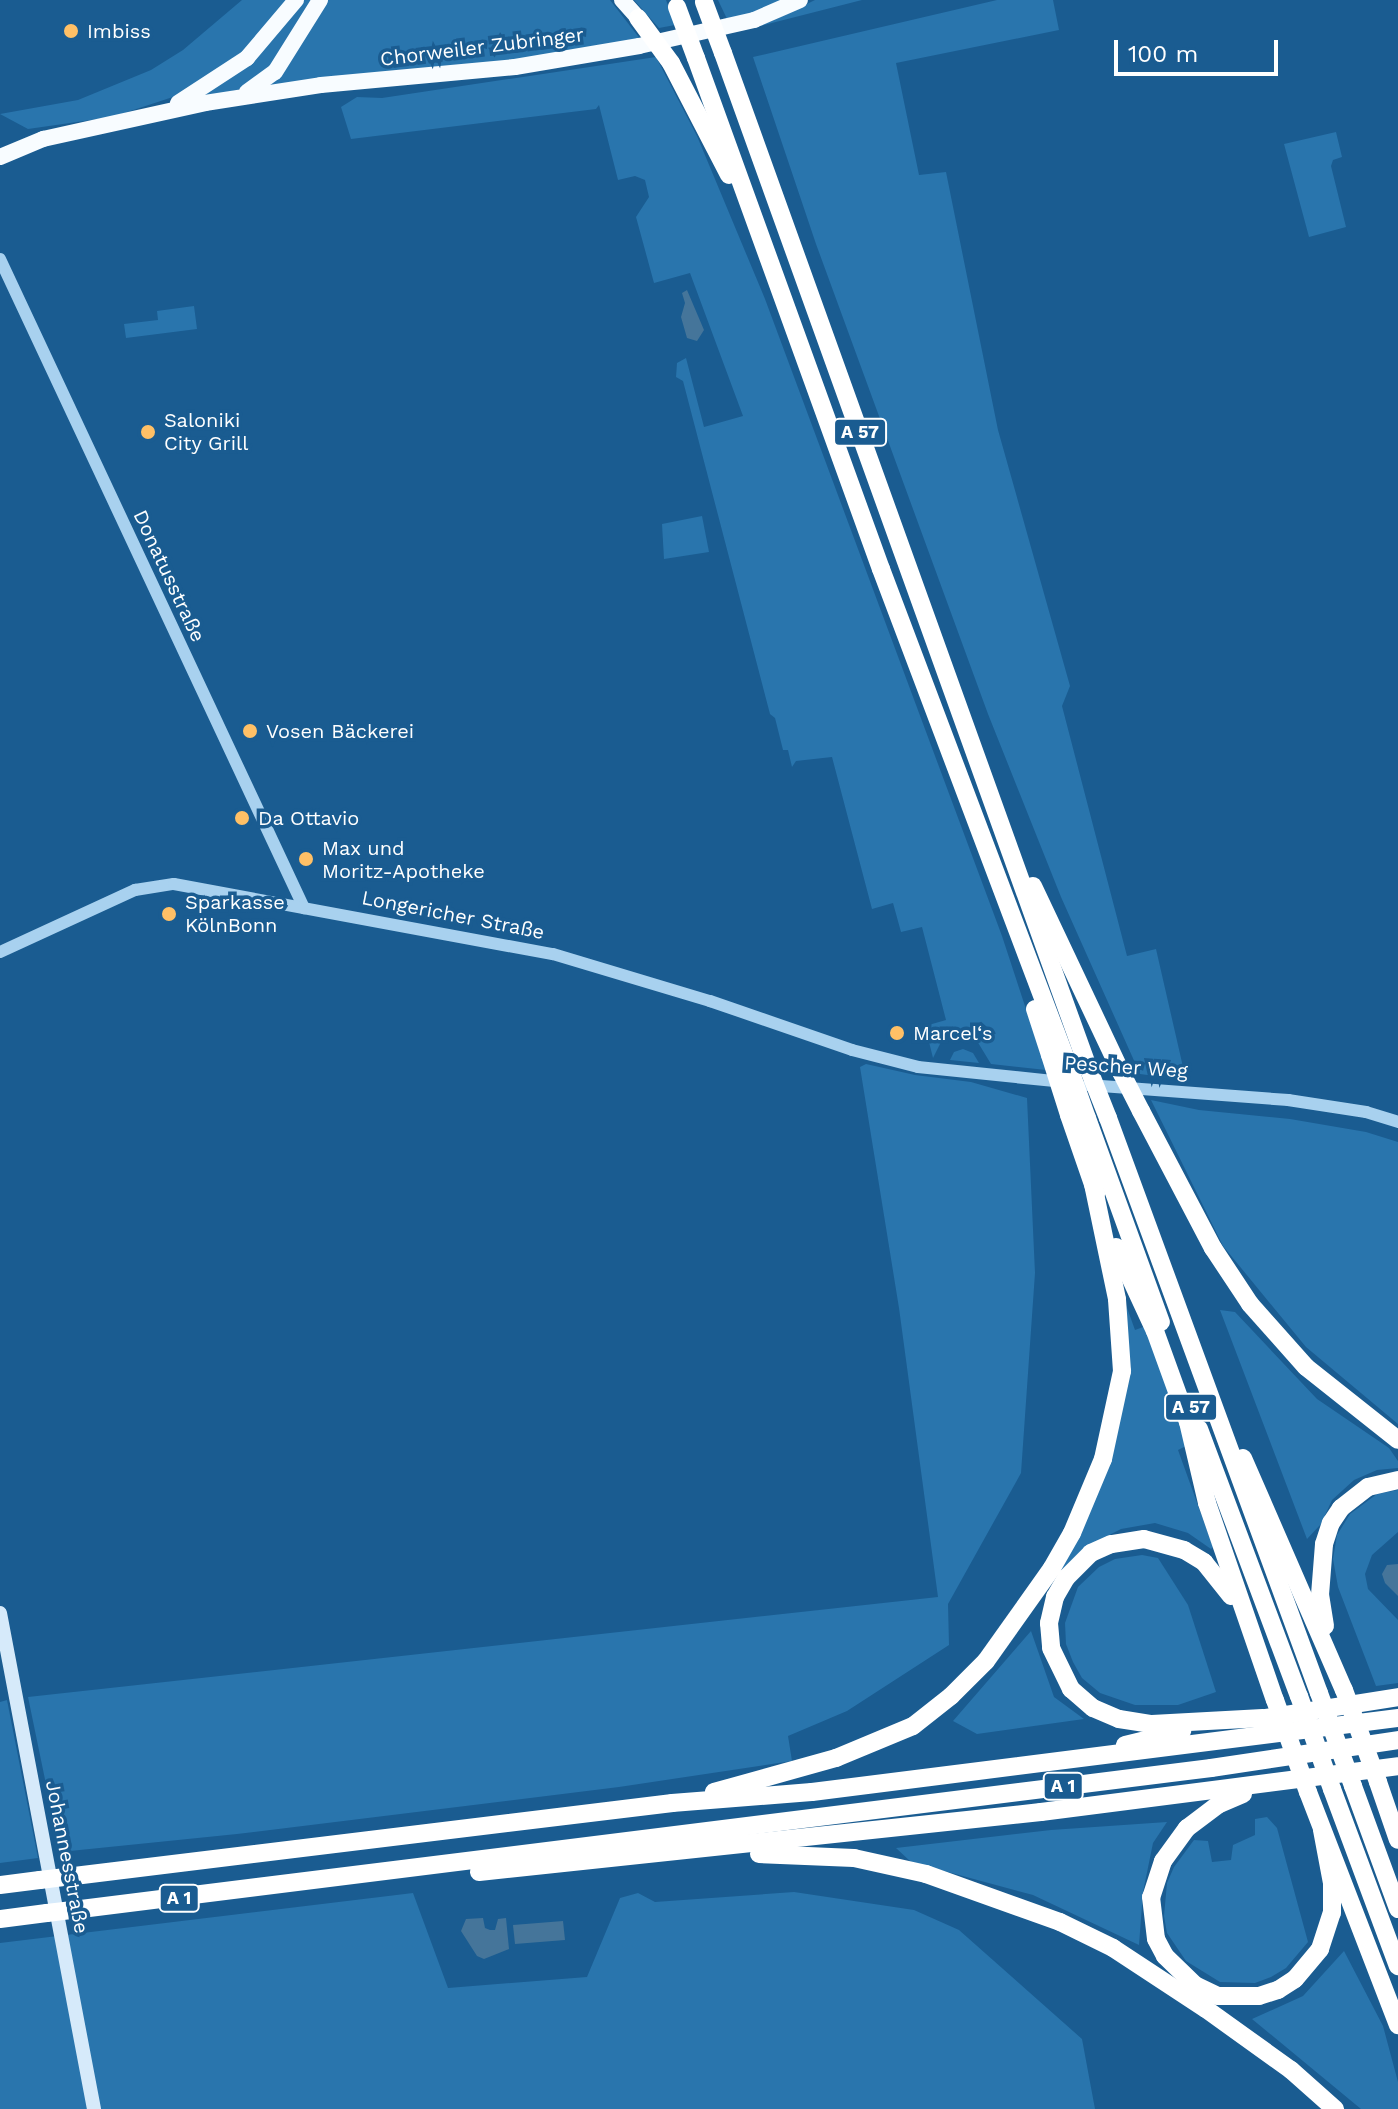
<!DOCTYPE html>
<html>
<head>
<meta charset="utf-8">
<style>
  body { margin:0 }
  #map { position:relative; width:1398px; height:2109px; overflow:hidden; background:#1a5c91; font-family:"Work Sans",sans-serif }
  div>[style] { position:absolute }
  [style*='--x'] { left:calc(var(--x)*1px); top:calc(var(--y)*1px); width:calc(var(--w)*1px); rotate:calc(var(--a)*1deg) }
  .green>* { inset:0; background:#2975ad }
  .water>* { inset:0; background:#45759a }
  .tertiary>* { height:12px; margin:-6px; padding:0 6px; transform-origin:6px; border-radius:6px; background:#a8d1ef }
  .secondary>* { height:14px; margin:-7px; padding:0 7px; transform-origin:7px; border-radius:7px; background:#d6eafa }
  .trunk>* { height:16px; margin:-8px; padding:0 8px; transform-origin:8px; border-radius:8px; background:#f8fcff }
  .motorway>* { height:18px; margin:-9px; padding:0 9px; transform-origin:9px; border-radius:9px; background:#fff }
  .motorway-bridge>* { height:18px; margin:-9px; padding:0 9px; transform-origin:9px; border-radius:9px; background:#fff }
  .dots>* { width:22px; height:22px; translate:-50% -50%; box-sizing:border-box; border:4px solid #1a5c91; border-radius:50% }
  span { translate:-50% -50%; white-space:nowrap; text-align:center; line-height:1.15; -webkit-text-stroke:7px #1a5c91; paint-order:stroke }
  .shield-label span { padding:2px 6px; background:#1a5c91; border:2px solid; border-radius:6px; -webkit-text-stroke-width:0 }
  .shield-label { font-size:18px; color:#fff; font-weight:700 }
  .poi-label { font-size:20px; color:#fff }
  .left { translate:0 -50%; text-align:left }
  .street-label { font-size:20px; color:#fff }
  .scale { position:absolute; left:1114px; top:40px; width:164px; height:36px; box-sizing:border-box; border:4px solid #fff; border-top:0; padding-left:10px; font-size:24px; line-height:28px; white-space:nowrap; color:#fff; -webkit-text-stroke:6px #1a5c91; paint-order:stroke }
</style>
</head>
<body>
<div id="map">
  <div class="green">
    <div style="clip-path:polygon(242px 0,290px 0,256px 43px,179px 95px,112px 117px,28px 129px,0 114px,78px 100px,151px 70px,183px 50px)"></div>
    <div style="clip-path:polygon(301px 0,315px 0,277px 61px,242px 89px,196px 98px)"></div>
    <div style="clip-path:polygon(326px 0,610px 0,641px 40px,517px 60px,269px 85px)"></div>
    <div style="clip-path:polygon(634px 0,666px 0,675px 25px,659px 28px)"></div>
    <div style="clip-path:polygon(718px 0,787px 0,728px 21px)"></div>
    <div style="clip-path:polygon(815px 0,862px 0,732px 33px,772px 21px)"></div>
    <div style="clip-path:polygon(997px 0,1053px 0,1059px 30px,896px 63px,919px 175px,946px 172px,998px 430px,1070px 686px,1062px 706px,1127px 956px,1156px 949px,1186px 1080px,1140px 1074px,1061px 897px,988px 714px,816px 244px,753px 57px)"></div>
    <div style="clip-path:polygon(656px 57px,697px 136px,765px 299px,1002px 936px,1046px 1070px,991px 1064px,974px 1036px,962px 1029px,944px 1036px,933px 1058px,925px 1026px,946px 1020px,922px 927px,901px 932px,893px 903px,872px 909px,832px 757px,796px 761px,792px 767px,788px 750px,783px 750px,775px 718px,770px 714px,683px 381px,676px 377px,677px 363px,686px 358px,704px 427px,743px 416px,690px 273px,654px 283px,636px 217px,649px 197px,645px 180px,635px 176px,618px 180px,599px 105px,596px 109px,351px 139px,341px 107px,357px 97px,382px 98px)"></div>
    <div style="clip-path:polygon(1336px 132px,1342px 157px,1333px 160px,1331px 166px,1346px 227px,1309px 237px,1284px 144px)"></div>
    <div style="clip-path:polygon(194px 306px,197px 329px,126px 338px,124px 324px,158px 320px,157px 311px)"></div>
    <div style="clip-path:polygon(702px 516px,709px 552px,664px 559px,662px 524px)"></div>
    <div style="clip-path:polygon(963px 1049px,973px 1053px,979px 1063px,950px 1060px,954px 1052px)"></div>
    <div style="clip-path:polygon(866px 1064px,915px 1075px,971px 1082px,1027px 1098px,1035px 1273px,1021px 1473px,948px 1604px,949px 1645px,847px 1711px,788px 1736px,792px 1761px,619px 1787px,237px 1834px,60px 1852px,28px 1697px,938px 1597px,899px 1308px,860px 1067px)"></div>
    <div style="clip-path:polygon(1151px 1100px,1199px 1110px,1290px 1119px,1366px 1132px,1398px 1142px,1398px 1424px,1306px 1347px,1223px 1246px)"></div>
    <div style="clip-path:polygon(1126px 1305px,1135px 1330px,1146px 1326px,1188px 1445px,1178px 1450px,1213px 1547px,1211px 1549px,1188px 1533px,1155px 1523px,1121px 1529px,1084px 1548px,1060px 1573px,1058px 1572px,1081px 1531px,1107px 1471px)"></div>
    <div style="clip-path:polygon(1220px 1310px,1235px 1312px,1317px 1399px,1389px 1448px,1398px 1461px,1398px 1468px,1377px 1470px,1354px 1480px,1332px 1500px,1321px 1524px,1307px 1539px)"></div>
    <div style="clip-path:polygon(1398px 1490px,1398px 1532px,1372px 1555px,1365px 1574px,1368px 1589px,1398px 1620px,1398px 1683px,1376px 1686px,1338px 1587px,1333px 1559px,1337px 1535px,1350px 1514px,1377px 1494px)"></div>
    <div style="clip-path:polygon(1142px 1555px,1158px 1558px,1188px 1605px,1216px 1692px,1178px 1705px,1135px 1705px,1100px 1693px,1082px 1678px,1073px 1662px,1066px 1644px,1065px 1623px,1078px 1587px,1099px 1567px,1115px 1559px)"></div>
    <div style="clip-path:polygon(1031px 1631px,1054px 1697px,1084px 1719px,977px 1734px,953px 1721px)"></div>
    <div style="clip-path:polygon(7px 1700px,38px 1858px,0 1863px,0 1702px)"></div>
    <div style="clip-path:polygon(1267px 1817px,1277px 1828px,1308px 1942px,1286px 1968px,1271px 1977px,1255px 1983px,1220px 1982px,1186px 1961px,1167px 1933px,1164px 1916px,1167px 1883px,1174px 1867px,1194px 1840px,1208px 1841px,1212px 1862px,1231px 1860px,1233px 1845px,1255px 1835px,1255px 1819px)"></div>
    <div style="clip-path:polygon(1167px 1822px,1153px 1843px,1143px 1892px,1139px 1945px,1033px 1895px,911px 1862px,896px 1848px,1051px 1830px)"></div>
    <div style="clip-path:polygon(794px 1892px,914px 1910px,959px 1930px,1082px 2039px,1095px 2109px,0 2109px,0 1943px,413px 1893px,448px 1988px,587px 1977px,620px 1898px,638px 1893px,655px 1902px)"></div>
    <div style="clip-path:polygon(1344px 1951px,1383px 2026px,1398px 2082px,1398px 2109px,1361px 2109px,1252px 2019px,1303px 1996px)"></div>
  </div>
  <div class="water">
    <div style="clip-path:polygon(687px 290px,704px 330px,697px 341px,687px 338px,681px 317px,685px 303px,682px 293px)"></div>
    <div style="clip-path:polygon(1398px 1564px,1398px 1596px,1385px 1583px,1382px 1574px,1387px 1565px)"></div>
    <div style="clip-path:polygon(483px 1918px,485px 1928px,490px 1930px,495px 1930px,498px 1919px,506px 1918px,509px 1949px,484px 1959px,477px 1956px,461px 1931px,466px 1919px)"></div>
    <div style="clip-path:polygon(563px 1921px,565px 1940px,515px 1944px,513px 1925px)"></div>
  </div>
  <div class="tertiary">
    <div style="--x:0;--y:259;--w:717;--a:64.9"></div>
    <div style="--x:0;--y:952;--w:149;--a:-24.7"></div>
    <div style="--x:135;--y:890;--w:39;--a:-9"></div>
    <div style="--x:174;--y:884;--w:385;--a:10.5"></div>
    <div style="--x:553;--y:954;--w:164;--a:16.7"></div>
    <div style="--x:710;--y:1001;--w:150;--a:19"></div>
    <div style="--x:852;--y:1050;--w:68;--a:14.4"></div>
    <div style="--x:918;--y:1067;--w:145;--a:5.9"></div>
    <div style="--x:1088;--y:1085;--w:201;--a:4.3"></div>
    <div style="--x:1288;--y:1100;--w:79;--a:8.7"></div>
    <div style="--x:1366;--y:1112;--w:34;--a:17"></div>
  </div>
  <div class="secondary">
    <div style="--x:0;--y:1613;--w:505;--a:79.27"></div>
  </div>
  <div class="trunk">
    <div style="--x:622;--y:0;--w:24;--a:48"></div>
    <div style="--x:247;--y:92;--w:34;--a:-36"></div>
    <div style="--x:275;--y:72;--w:85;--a:-58"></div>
    <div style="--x:178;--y:103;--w:82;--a:-33.1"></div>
    <div style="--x:247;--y:58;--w:76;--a:-49.8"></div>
    <div style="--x:0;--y:157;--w:47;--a:-22.7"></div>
    <div style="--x:43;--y:139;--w:166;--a:-12.5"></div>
    <div style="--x:205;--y:103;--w:117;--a:-8.8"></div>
    <div style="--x:321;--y:85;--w:195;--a:-5.3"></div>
    <div style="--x:515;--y:67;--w:126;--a:-9.6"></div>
    <div style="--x:639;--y:46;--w:118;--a:-12.7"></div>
    <div style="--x:754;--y:20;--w:50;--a:-23.5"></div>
  </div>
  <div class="motorway">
    <div style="--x:723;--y:53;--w:1081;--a:70.21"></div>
    <div style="--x:696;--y:58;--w:543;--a:70.1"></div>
    <div style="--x:881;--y:569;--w:532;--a:69.32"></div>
    <div style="--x:671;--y:63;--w:126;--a:62.6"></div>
    <div style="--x:1033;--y:886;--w:206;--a:64.7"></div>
    <div style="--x:1035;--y:1009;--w:48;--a:71.9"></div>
    <div style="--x:1141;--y:1111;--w:155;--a:62.3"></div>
    <div style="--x:1213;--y:1248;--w:67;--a:56.5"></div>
    <div style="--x:1250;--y:1304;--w:84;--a:48.4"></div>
    <div style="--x:1306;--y:1367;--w:117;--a:38.4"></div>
    <div style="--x:1069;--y:1115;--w:83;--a:70.9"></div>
    <div style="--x:1087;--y:1118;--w:217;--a:70.1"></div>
    <div style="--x:1108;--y:1118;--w:612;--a:69.85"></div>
    <div style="--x:1116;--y:1247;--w:93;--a:65.1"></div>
    <div style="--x:1155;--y:1331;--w:97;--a:70.1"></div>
    <div style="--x:1188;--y:1422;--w:83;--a:76.8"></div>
    <div style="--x:1207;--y:1503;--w:208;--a:71"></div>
    <div style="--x:1199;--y:1429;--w:285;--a:69.5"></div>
    <div style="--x:1243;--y:1458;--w:253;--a:66.5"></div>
    <div style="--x:1231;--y:1596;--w:43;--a:-128.5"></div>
    <div style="--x:1204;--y:1562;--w:23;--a:-149"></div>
    <div style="--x:1184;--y:1550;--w:41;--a:-164.6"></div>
    <div style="--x:1144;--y:1539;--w:33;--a:171"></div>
    <div style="--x:1111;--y:1544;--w:22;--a:156"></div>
    <div style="--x:1091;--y:1553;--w:35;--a:135"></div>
    <div style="--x:1066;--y:1578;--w:22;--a:120"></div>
    <div style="--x:1055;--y:1597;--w:27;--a:103"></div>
    <div style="--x:1049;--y:1623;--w:25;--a:85"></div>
    <div style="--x:1051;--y:1648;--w:46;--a:64"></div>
    <div style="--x:1071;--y:1689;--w:29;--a:41"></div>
    <div style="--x:1093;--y:1708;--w:28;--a:23"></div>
    <div style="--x:1119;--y:1719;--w:33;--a:9"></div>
    <div style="--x:1152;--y:1724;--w:111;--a:-3.1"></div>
    <div style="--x:1325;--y:1626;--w:31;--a:-99"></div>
    <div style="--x:1320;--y:1595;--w:51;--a:-85.5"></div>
    <div style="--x:1324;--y:1544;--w:22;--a:-72"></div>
    <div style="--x:1331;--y:1523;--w:18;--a:-56"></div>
    <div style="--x:1341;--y:1508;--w:34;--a:-38"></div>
    <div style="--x:1368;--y:1487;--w:31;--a:-13"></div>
    <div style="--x:1266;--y:1718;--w:134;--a:-9"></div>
    <div style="--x:1125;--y:1745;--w:59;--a:-13.8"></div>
    <div style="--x:1378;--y:1782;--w:61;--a:71"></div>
    <div style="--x:1353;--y:1786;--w:131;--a:69.9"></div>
    <div style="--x:1332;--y:1789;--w:189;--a:69.6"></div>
    <div style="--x:714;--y:1792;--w:127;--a:-15.6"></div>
    <div style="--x:836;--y:1758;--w:83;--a:-22.6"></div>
    <div style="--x:913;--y:1726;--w:48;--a:-38.3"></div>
    <div style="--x:951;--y:1696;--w:49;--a:-45"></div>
    <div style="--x:986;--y:1661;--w:114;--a:-54.6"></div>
    <div style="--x:1052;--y:1568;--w:40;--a:-60.3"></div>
    <div style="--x:1072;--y:1533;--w:80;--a:-67.3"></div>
    <div style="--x:1103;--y:1459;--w:90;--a:-77.8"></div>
    <div style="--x:1122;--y:1371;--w:72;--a:-94"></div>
    <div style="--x:1117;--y:1299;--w:117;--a:-101.8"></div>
    <div style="--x:1308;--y:1792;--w:250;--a:68.9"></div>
    <div style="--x:1243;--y:1794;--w:26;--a:157"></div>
    <div style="--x:1219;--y:1804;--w:40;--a:143"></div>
    <div style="--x:1187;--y:1828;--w:41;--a:126"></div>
    <div style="--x:1163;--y:1861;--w:38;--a:108"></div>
    <div style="--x:1151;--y:1897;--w:42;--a:83.2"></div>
    <div style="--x:1156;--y:1939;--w:19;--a:62"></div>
    <div style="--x:1165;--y:1956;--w:42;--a:44"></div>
    <div style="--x:1195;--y:1985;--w:25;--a:26"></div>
    <div style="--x:1218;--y:1996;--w:41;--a:0"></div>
    <div style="--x:1259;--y:1996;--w:20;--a:-18"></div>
    <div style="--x:1278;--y:1990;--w:20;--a:-33"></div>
    <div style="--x:1295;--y:1979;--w:39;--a:-50"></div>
    <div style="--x:1320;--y:1949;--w:38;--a:-72"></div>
    <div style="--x:1332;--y:1913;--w:30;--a:-90"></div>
    <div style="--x:1332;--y:1883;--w:54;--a:-100.7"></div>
    <div style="--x:759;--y:1854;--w:95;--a:2.4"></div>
    <div style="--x:854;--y:1858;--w:74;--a:12.5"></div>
    <div style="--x:926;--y:1874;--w:142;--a:19.7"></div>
    <div style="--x:1060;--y:1922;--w:59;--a:26.1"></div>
    <div style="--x:1113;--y:1948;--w:111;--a:33.3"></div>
    <div style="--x:1206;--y:2009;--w:105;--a:35.7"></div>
    <div style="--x:1291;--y:2070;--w:59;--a:41.6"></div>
    <div style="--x:479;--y:1872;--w:565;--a:-6.09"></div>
    <div style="--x:1041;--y:1812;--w:360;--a:-7.3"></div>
    <div style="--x:66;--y:1877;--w:611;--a:-6.96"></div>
    <div style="--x:672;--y:1803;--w:140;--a:-4.5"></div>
    <div style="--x:812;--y:1792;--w:591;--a:-7.2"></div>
    <div style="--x:0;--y:1885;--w:40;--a:-7.1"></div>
    <div style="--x:73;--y:1910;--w:1147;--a:-7.11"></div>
    <div style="--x:1211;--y:1768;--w:189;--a:-8.5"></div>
    <div style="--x:0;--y:1919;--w:47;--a:-7.3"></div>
  </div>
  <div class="motorway-bridge">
    <div style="--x:704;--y:2;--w:54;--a:69.6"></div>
    <div style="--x:677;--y:7;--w:54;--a:69.6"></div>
    <div style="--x:638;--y:18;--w:56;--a:53.7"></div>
    <div style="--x:1050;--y:1055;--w:63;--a:72.4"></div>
    <div style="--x:1069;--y:1067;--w:54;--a:70.6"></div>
    <div style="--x:1089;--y:1070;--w:52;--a:68.4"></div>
    <div style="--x:1121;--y:1072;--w:44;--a:62.9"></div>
    <div style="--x:1344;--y:1690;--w:98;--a:69.7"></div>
    <div style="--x:1319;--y:1693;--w:99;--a:69.9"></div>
    <div style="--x:1299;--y:1696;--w:99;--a:70.5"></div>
    <div style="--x:1275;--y:1700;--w:98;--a:70.3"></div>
    <div style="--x:40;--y:1880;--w:26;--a:-7"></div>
    <div style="--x:47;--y:1913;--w:26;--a:-7"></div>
  </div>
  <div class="dots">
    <div style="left:71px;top:31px;background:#ffc066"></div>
    <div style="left:148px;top:432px;background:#ffc066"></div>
    <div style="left:250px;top:731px;background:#ffc066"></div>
    <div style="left:242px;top:818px;background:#ffc066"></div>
    <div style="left:306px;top:859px;background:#ffc066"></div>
    <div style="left:169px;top:914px;background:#ffc066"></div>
    <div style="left:897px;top:1033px;background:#ffc066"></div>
  </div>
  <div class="shield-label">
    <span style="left:860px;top:432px">A 57</span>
    <span style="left:1191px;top:1407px">A 57</span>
    <span style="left:1063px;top:1786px">A 1</span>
    <span style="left:179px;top:1898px">A 1</span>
  </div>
  <div class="poi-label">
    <span class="left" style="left:87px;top:31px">Imbiss</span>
    <span class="left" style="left:164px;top:432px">Saloniki<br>City Grill</span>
    <span class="left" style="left:266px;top:731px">Vosen Bäckerei</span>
    <span class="left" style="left:258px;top:818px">Da Ottavio</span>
    <span class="left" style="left:322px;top:860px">Max und<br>Moritz-Apotheke</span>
    <span class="left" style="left:185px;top:914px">Sparkasse<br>KölnBonn</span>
    <span class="left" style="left:913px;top:1033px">Marcel‘s</span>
  </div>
  <div class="street-label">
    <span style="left:482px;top:47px;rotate:-7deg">Chorweiler Zubringer</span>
    <span style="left:169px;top:576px;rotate:65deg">Donatusstraße</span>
    <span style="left:453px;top:915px;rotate:11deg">Longericher Straße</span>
    <span style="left:1126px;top:1067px;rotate:4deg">Pescher Weg</span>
    <span style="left:67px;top:1857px;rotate:79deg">Johannesstraße</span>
  </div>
  <div class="scale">100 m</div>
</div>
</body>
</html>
